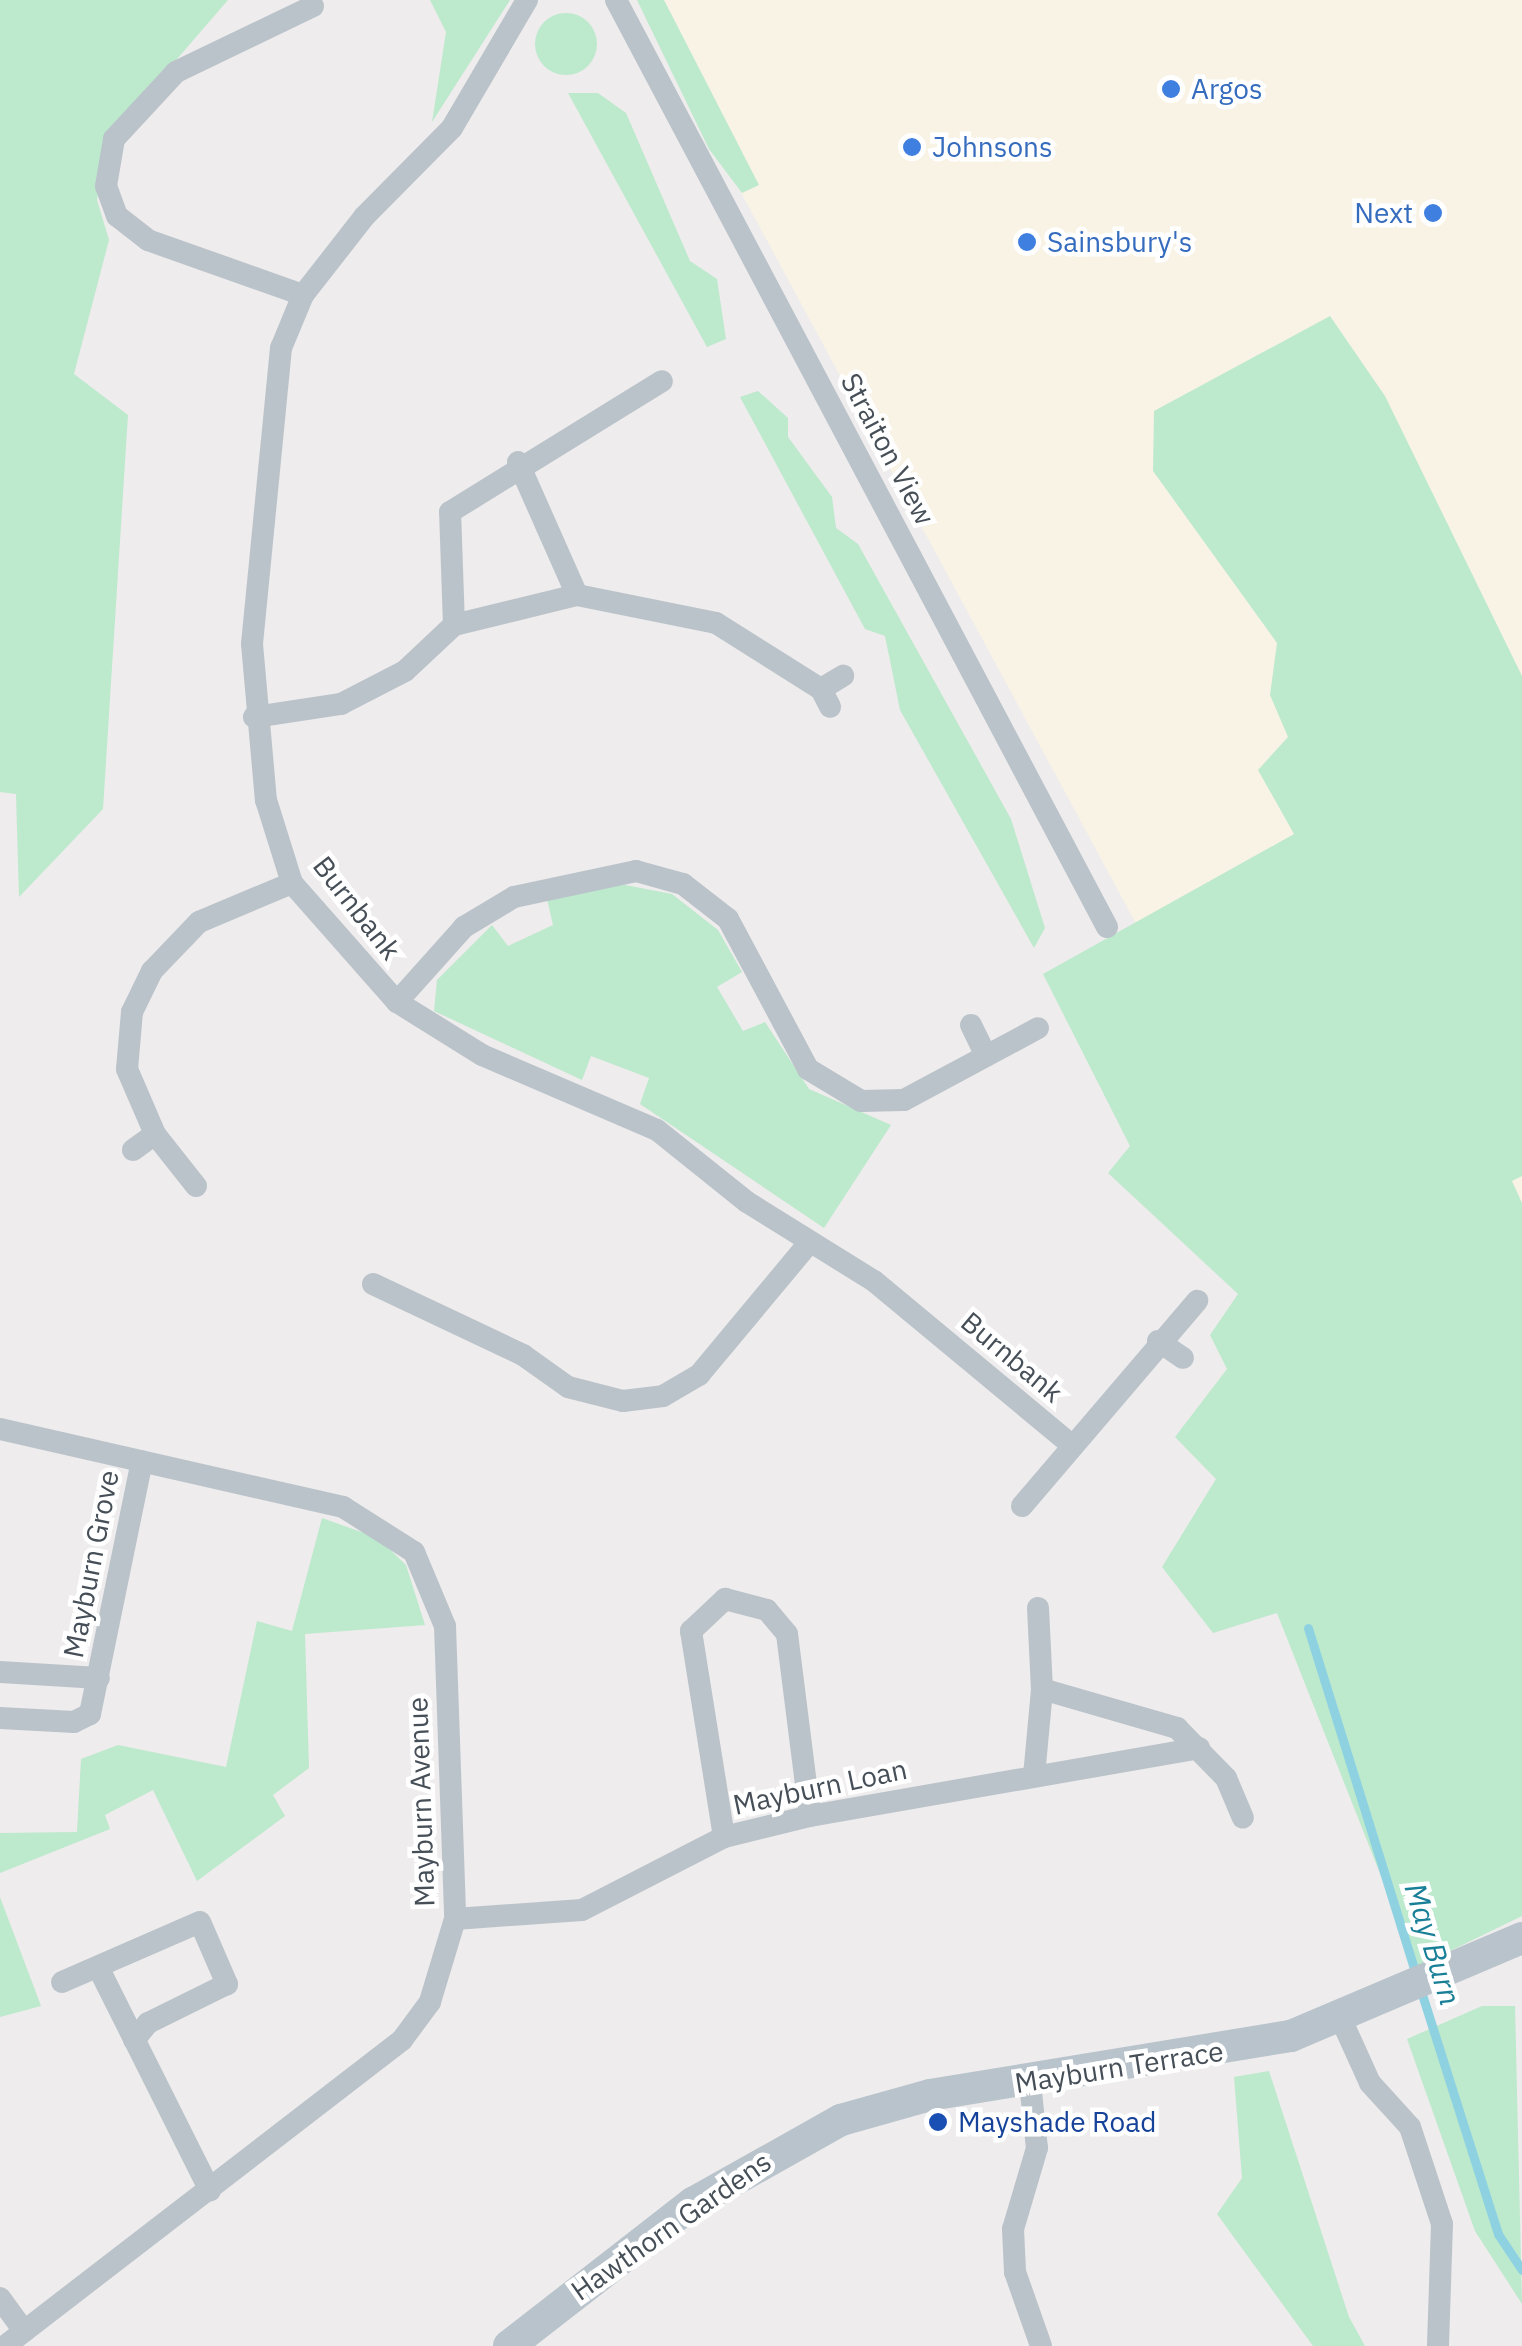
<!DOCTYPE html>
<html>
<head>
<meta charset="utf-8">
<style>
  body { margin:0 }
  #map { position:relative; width:1522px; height:2346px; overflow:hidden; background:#eeecec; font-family:"IBM Plex Sans",sans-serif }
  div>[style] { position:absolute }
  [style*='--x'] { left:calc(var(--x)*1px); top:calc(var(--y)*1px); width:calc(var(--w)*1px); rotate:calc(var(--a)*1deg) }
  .commercial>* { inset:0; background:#f9f3e5 }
  .green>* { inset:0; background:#bde9cd }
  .round { border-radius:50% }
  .stream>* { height:9px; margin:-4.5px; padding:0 4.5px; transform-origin:4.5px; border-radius:4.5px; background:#8ed2e2 }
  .minor>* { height:22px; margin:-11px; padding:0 11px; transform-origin:11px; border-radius:11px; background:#bbc3ca }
  .secondary>* { height:32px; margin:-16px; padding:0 16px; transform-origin:16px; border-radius:16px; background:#b9c3cc }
  .dots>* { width:28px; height:28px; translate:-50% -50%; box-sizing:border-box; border:5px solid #fff; border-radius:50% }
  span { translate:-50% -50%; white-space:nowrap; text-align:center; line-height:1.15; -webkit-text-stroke:9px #fff; paint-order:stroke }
  .shop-label { font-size:28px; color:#366cbe }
  .left { translate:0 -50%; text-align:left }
  .right { translate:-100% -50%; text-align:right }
  .street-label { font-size:28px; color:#464f57 }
  .transit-label { font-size:28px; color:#164399 }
  .water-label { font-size:30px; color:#197f97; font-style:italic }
</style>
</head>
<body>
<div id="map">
  <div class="commercial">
    <div style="clip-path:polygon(637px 0,1522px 0,1522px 1268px,1139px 929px)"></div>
  </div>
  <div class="green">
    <div style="clip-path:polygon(0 0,228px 0,107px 140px,97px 200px,109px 240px,74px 374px,128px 415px,103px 809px,19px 897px,16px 794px,0 792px)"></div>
    <div style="clip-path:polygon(430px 0,510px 0,432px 122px,446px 32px)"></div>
    <div style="clip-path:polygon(637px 0,664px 0,759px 185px,742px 193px,709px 149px)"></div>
    <div class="round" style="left:535px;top:13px;width:62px;height:62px"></div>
    <div style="clip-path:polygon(568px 93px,598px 93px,626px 113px,690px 261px,717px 279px,726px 339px,707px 347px)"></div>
    <div style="clip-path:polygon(1330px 316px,1385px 396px,1522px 676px,1522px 1176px,1512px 1181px,1522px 1203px,1522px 1916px,1417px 1967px,1277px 1613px,1213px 1633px,1162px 1567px,1216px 1479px,1175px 1437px,1227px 1369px,1210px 1335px,1238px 1294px,1108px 1173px,1130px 1146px,1043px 974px,1294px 834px,1258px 770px,1288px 737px,1270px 695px,1277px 643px,1153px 471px,1154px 411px)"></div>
    <div style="clip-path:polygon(758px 391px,788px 418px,788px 437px,832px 497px,836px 528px,858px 544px,1011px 819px,1045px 928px,1034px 948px,900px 710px,885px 636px,865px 629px,740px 397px)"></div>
    <div style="clip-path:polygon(620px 884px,672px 894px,718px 930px,742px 972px,717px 987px,743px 1031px,765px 1022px,809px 1089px,891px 1125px,824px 1228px,640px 1104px,649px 1078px,591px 1056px,582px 1080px,434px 1011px,437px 980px,492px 925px,508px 946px,553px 925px,547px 899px)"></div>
    <div style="clip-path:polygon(322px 1518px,378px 1538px,406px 1565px,425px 1625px,305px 1634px,309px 1768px,273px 1795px,285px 1816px,197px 1881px,153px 1790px,105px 1815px,110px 1829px,0 1873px,0 1833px,77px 1832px,81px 1759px,118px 1745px,226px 1767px,257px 1621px,292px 1631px)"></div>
    <div style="clip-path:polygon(0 1897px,41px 2006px,0 2017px)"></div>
    <div style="clip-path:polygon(1482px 2006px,1515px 2006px,1522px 2304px,1475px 2231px,1407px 2039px)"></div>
    <div style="clip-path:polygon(1269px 2071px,1349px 2317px,1365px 2346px,1313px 2346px,1217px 2214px,1242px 2178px,1234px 2077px)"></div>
  </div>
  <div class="stream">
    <div style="--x:1308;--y:1628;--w:362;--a:72.7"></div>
    <div style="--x:1420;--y:1988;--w:258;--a:72.4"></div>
    <div style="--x:1498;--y:2234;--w:43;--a:56.3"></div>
  </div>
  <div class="minor">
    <div style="--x:527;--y:0;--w:148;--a:120.4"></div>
    <div style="--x:452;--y:128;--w:125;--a:134.7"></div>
    <div style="--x:364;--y:217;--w:99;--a:128"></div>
    <div style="--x:303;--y:295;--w:57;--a:112.5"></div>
    <div style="--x:281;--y:348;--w:297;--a:95.6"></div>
    <div style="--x:252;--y:644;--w:157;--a:84.9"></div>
    <div style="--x:266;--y:800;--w:87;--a:72.6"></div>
    <div style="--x:292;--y:883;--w:159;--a:48.6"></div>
    <div style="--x:397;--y:1002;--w:100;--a:31.9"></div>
    <div style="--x:482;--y:1055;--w:190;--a:23.2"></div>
    <div style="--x:657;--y:1130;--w:115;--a:38.7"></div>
    <div style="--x:747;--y:1202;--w:150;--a:31.9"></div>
    <div style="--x:874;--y:1281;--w:255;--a:39.7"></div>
    <div style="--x:616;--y:0;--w:1049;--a:62.09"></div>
    <div style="--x:303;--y:295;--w:164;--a:-160.5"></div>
    <div style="--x:148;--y:240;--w:39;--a:-142"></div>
    <div style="--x:117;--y:216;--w:32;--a:-110"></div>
    <div style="--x:106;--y:186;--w:48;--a:-80.3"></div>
    <div style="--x:114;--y:139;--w:91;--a:-47.2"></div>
    <div style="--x:176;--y:72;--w:152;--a:-25.7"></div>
    <div style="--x:518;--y:462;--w:145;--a:66.1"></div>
    <div style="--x:454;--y:625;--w:127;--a:-13.7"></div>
    <div style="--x:577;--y:595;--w:142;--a:11.4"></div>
    <div style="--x:716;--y:623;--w:124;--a:32.2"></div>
    <div style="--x:821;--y:689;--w:20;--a:63"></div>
    <div style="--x:821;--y:689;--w:26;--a:-31"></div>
    <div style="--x:254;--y:717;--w:88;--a:-8.5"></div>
    <div style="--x:341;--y:704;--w:72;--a:-27.3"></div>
    <div style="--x:405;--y:671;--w:67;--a:-43.2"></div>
    <div style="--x:454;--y:625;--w:113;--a:-92"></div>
    <div style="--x:450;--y:512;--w:249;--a:-31.7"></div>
    <div style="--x:397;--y:1002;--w:101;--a:-48.2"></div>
    <div style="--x:464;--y:927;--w:58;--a:-31"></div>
    <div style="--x:514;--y:897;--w:125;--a:-12"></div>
    <div style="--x:636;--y:871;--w:49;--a:15.5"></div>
    <div style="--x:683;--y:884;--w:57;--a:37.9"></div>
    <div style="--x:728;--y:919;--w:170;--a:61.9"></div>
    <div style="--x:808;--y:1069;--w:62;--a:31.1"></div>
    <div style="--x:861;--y:1101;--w:43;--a:-1.3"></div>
    <div style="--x:904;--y:1100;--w:152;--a:-28.2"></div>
    <div style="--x:971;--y:1025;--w:34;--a:64"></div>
    <div style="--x:133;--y:1150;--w:27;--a:-36"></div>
    <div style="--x:196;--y:1186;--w:66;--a:-128.3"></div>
    <div style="--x:155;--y:1134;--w:71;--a:-113.3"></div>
    <div style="--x:127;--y:1069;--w:57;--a:-85"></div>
    <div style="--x:132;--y:1012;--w:46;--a:-64"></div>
    <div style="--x:152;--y:971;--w:68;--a:-46.2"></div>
    <div style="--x:199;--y:922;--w:101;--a:-22.8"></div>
    <div style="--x:373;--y:1284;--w:166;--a:25.3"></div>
    <div style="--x:523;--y:1355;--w:55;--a:35.4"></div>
    <div style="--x:568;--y:1387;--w:57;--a:14.3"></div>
    <div style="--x:623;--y:1401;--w:40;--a:-7.1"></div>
    <div style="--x:663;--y:1396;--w:42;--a:-30.3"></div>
    <div style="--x:699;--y:1375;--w:170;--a:-50.2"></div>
    <div style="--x:1158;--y:1341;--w:30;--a:34"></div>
    <div style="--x:0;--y:1429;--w:352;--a:12.8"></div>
    <div style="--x:343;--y:1507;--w:84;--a:32.4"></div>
    <div style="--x:414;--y:1552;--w:80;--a:67.3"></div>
    <div style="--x:445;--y:1626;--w:293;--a:88"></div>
    <div style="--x:455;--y:1919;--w:87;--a:106.8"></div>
    <div style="--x:430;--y:2002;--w:47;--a:126.4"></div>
    <div style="--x:402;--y:2040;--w:501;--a:142.38"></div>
    <div style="--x:1022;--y:1506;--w:270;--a:-49.5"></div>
    <div style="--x:1038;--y:1608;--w:81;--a:87.2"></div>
    <div style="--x:0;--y:1672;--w:99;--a:3.5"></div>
    <div style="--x:0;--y:1718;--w:74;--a:3.1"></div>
    <div style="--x:74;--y:1722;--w:18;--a:-27"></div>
    <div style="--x:90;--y:1714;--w:258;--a:-78.4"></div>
    <div style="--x:1034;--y:1776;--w:87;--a:-84.7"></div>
    <div style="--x:1042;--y:1689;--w:141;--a:16.1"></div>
    <div style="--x:1177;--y:1728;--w:70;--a:45.6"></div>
    <div style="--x:1226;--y:1778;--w:43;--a:67"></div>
    <div style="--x:724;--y:1837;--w:209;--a:-99.1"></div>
    <div style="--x:691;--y:1631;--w:47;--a:-43.3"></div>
    <div style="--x:725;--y:1599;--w:43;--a:14.7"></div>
    <div style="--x:767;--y:1610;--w:31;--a:50"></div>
    <div style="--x:787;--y:1634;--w:183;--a:82.8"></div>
    <div style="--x:455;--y:1919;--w:127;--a:-4.1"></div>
    <div style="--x:582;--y:1910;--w:160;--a:-27.2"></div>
    <div style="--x:724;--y:1837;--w:89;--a:-13.7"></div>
    <div style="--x:810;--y:1816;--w:395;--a:-9.9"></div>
    <div style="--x:98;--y:1967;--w:250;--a:63.4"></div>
    <div style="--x:62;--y:1982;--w:150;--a:-23.5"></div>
    <div style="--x:200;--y:1922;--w:68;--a:66.5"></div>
    <div style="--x:227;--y:1984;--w:88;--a:153.7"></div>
    <div style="--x:148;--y:2023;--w:22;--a:129"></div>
    <div style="--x:1341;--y:2019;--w:70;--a:65.6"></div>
    <div style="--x:1370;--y:2083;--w:59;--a:47.7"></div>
    <div style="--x:1410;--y:2127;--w:102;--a:71.7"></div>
    <div style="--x:1442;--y:2224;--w:122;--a:91.9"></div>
    <div style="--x:1030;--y:2083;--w:65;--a:83.9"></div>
    <div style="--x:1037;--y:2148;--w:84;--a:106.5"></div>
    <div style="--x:1013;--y:2229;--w:43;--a:87.3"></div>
    <div style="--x:1015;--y:2272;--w:78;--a:70.6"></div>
    <div style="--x:0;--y:2298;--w:41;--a:54"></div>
  </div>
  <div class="secondary">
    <div style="--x:509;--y:2346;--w:233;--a:-37.9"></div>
    <div style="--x:693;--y:2203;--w:170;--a:-29.3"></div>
    <div style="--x:841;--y:2120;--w:92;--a:-15.7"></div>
    <div style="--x:930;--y:2095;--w:366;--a:-9.3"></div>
    <div style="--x:1291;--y:2036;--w:251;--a:-23"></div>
  </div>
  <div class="dots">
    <div style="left:1171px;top:89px;background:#3f7fe0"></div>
    <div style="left:912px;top:147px;background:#3f7fe0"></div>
    <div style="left:1433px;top:213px;background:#3f7fe0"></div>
    <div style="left:1027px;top:242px;background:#3f7fe0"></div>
    <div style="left:938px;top:2122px;background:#1a4fb4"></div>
  </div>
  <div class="shop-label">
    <span class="left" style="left:1191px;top:89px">Argos</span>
    <span class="left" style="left:932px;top:147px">Johnsons</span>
    <span class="right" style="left:1413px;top:213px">Next</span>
    <span class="left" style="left:1047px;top:242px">Sainsbury's</span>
  </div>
  <div class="street-label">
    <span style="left:888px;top:449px;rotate:62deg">Straiton View</span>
    <span style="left:357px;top:908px;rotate:52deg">Burnbank</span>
    <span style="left:1012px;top:1357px;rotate:40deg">Burnbank</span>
    <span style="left:91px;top:1564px;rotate:-79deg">Mayburn Grove</span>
    <span style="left:820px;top:1787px;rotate:-12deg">Mayburn Loan</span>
    <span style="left:421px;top:1802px;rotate:-92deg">Mayburn Avenue</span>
    <span style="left:1119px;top:2067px;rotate:-9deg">Mayburn Terrace</span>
    <span style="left:671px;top:2226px;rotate:-35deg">Hawthorn Gardens</span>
  </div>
  <div class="transit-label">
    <span class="left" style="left:958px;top:2122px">Mayshade Road</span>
  </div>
  <div class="water-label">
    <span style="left:1433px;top:1944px;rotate:73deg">May Burn</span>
  </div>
</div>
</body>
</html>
